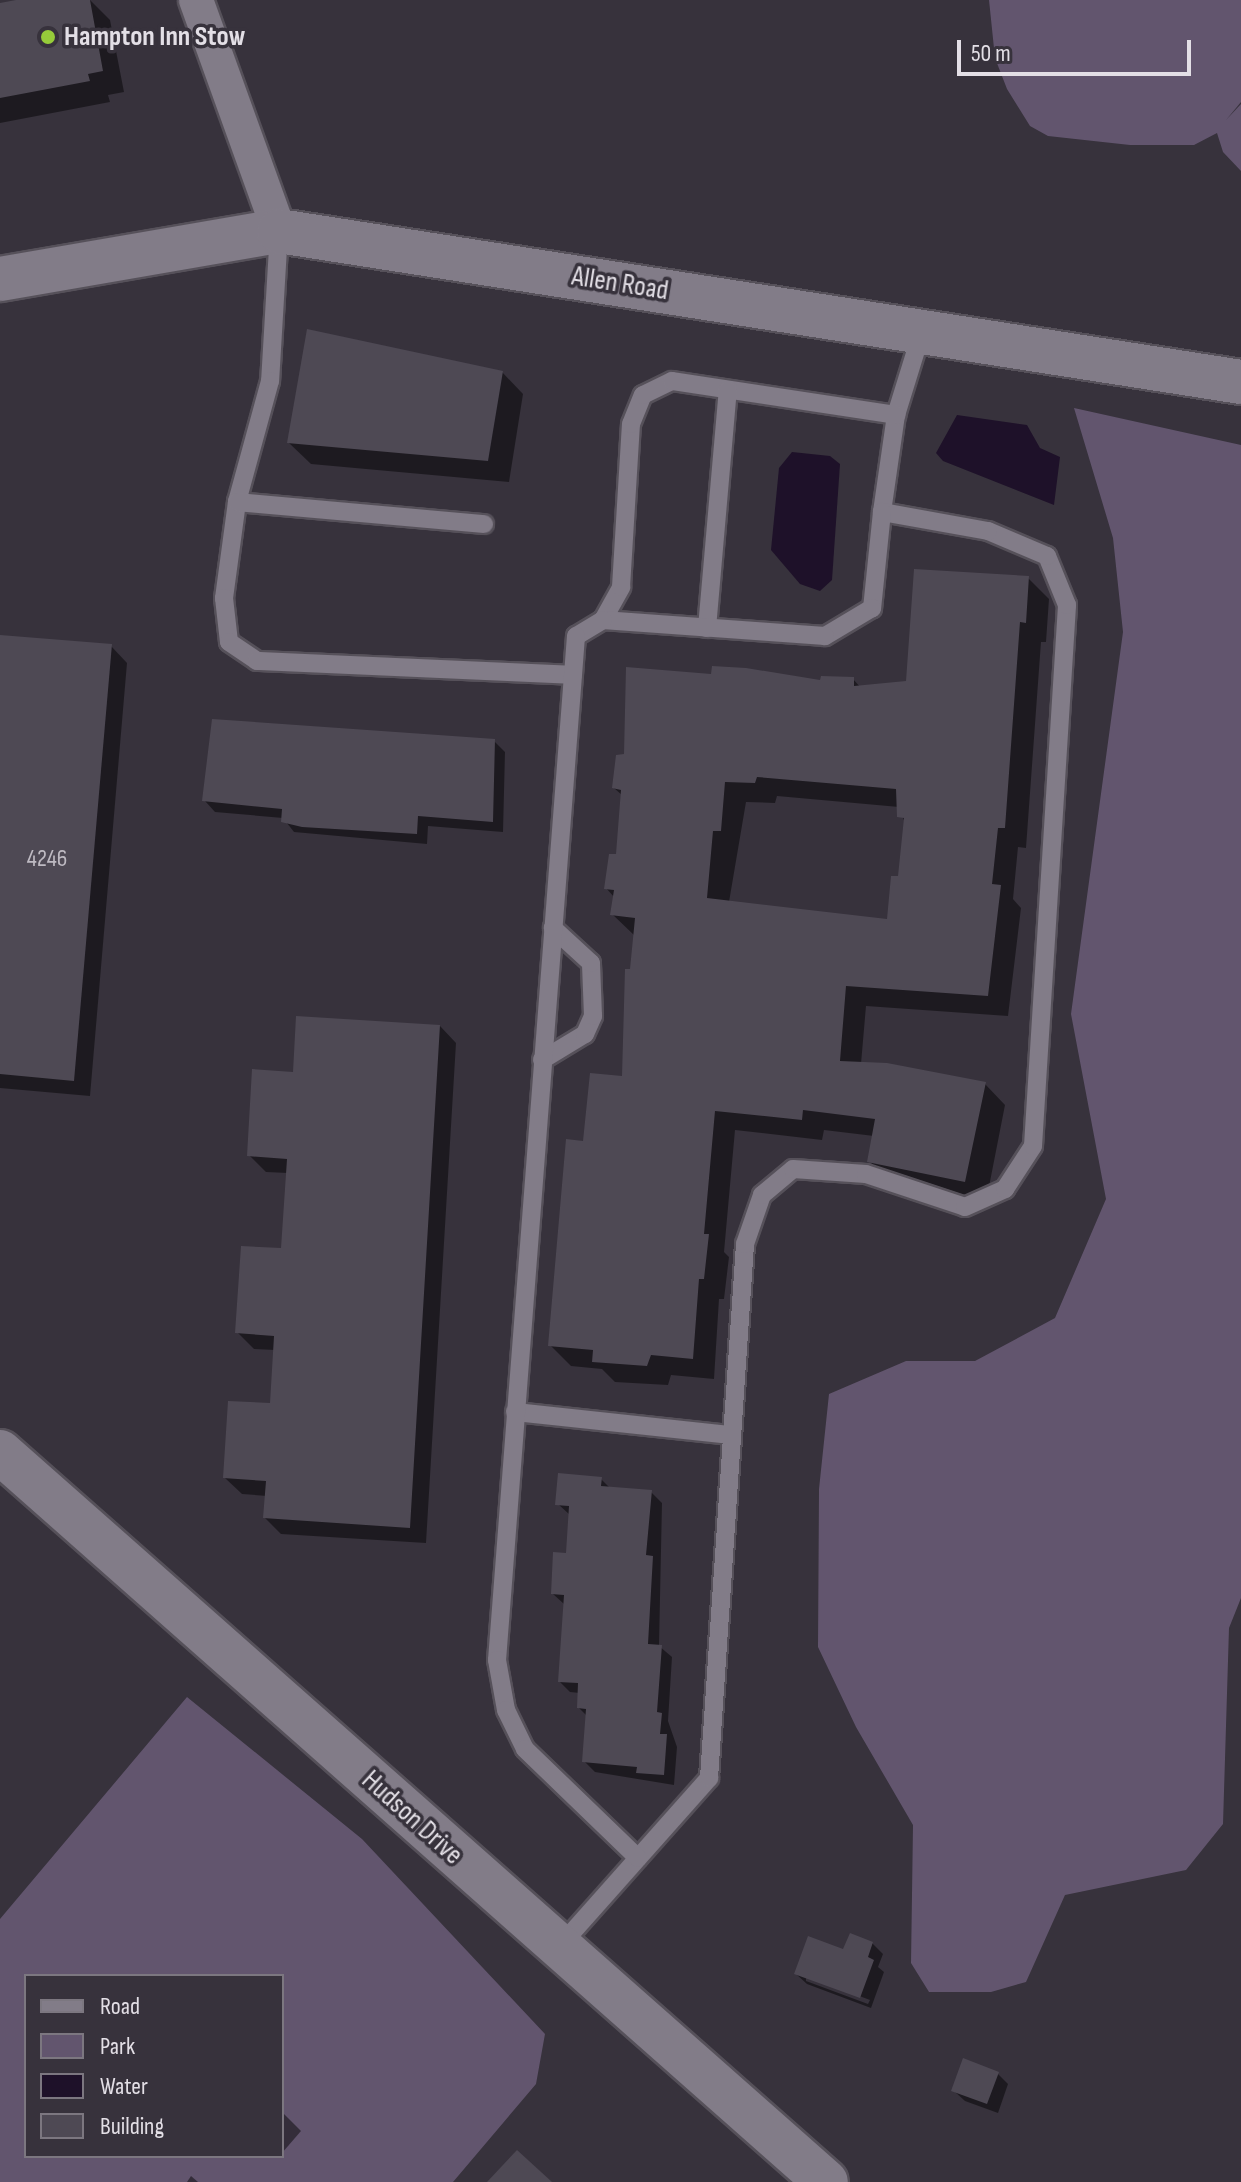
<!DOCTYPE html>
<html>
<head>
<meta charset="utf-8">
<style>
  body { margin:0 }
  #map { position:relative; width:1241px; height:2182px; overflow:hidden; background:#37323c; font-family:"Sofia Sans Condensed",sans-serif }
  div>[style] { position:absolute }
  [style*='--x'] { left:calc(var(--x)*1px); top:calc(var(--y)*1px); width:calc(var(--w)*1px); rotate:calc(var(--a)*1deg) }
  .green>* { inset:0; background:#62556e }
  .water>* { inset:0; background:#1e1129 }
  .shadow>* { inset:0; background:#0007 }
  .building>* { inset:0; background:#4e4954 }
  .roads { filter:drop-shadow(2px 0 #56515a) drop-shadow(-2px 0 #56515a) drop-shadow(0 2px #56515a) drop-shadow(0 -2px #56515a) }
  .lane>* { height:18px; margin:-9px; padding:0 9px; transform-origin:9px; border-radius:9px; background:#827c88 }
  .street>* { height:34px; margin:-17px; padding:0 17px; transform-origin:17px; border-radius:17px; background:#827c88 }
  .secondary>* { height:44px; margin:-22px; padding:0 22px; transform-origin:22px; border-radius:22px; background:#827c88 }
  .dots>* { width:22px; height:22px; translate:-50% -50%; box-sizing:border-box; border:4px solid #37323c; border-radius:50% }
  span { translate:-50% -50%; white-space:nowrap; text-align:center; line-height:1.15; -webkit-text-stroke:7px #37323c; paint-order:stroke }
  .number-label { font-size:24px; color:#bebac2 }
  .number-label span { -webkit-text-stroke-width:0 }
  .poi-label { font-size:28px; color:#e3dfe6; font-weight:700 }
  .left { translate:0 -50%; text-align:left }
  .street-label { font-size:28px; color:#e3dfe6 }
  .legend { position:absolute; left:24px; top:1974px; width:260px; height:184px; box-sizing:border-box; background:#37323c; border:2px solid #7c7780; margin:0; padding:10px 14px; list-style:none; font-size:24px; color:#e3dfe6 }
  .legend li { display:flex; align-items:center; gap:16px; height:40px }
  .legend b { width:40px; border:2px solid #7c7780 }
  .scale { position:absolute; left:957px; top:40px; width:234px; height:36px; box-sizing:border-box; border:4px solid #e3dfe6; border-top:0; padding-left:10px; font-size:24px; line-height:28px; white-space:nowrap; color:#e3dfe6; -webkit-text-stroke:6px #37323c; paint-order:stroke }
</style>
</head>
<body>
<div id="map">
  <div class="green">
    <div style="clip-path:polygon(989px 0,1241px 0,1241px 102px,1226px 120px,1241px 104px,1241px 171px,1223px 152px,1217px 133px,1194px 145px,1130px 145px,1048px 136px,1030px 126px,1007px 89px,995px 58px)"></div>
    <div style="clip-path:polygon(1074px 408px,1241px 445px,1241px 1598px,1229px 1628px,1223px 1824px,1186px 1870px,1065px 1895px,1026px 1982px,991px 1992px,929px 1992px,911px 1963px,913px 1825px,856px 1727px,818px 1647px,819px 1489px,829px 1394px,906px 1361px,975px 1361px,1055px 1318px,1106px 1199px,1071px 1014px,1123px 632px,1113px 538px)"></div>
    <div style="clip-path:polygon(evenodd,187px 1697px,362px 1839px,545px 2034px,536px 2084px,453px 2182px,0 2182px,0 1919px,187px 1697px,26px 1976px,282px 1976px,282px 2156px,26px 2156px,26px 1976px)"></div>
  </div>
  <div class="water">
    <div style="clip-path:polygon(957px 415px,1027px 425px,1040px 448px,1060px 457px,1054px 505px,943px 461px,936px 453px)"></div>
    <div style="clip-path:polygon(792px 452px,830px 456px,840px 464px,832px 580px,820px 591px,800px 584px,771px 550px,779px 468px)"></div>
  </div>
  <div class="shadow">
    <div style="clip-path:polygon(27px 0,90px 0,110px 20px,124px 92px,108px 95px,110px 102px,0 123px,0 5px)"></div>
    <div style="clip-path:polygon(502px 372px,523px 394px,509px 482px,311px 464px,289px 443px)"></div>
    <div style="clip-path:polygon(evenodd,1028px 578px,1049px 599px,1046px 642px,1041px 642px,1026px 848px,1018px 847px,1013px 899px,1021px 908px,1008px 1016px,866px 1006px,861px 1064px,985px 1084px,1005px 1105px,986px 1202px,890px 1182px,869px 1161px,874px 1136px,824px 1130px,822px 1140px,735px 1130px,724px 1252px,729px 1257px,724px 1299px,719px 1299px,714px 1379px,671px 1375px,668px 1385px,615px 1382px,602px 1369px,571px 1366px,550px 1345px,584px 1143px,624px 1078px,635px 936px,612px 914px,614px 897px,606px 888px,618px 856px,623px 796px,614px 788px,822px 682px,853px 679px,861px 688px,908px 683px,1028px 578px,777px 796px,899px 807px,905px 823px,900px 878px,888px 921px,729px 902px,746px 802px,775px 803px,777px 796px)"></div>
    <div style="clip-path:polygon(0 637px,111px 646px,127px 663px,90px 1096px,0 1088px)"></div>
    <div style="clip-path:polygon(494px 741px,505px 752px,503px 832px,428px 826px,427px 844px,294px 832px,283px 818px,215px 812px,205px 801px)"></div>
    <div style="clip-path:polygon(440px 1026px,456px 1043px,426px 1543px,281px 1534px,265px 1518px,267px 1496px,242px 1494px,225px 1478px,271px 1405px,275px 1350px,254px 1349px,237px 1332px,283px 1250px,288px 1173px,266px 1172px,249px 1155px,295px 1074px)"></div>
    <div style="clip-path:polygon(601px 1479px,611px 1489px,651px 1492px,662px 1503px,659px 1646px,672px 1657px,668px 1721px,677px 1747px,674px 1785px,595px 1772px,584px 1761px,587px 1716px,579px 1708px,580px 1693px,570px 1692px,560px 1682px,564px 1604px,553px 1594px,567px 1555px,570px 1515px,558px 1504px)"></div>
    <div style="clip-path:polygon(evenodd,872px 1943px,883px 1954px,878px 1967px,884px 1972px,871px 2008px,807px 1984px,796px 1974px,872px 1943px,806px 1976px,870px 2000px,868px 2004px,806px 1981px,806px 1976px)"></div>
    <div style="clip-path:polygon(997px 2073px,1008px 2084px,998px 2113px,965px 2101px,954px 2091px)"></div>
    <div style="clip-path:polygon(282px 2112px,301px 2131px,282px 2153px)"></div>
    <div style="clip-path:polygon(191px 2176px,198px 2182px,187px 2182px)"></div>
  </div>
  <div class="building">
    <div style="clip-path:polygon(16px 0,90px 0,103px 71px,88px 74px,90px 81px,0 98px,0 3px)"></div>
    <div style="clip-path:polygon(307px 329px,503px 371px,488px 461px,287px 443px)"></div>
    <div style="clip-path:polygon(evenodd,914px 569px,1029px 576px,1026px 623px,1020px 622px,1005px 828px,998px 828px,992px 884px,1001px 885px,988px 996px,846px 986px,840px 1061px,887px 1063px,986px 1082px,965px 1182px,867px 1162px,875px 1119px,803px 1110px,802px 1120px,715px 1111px,704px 1234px,709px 1234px,704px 1279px,699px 1279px,693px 1359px,651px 1355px,647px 1366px,592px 1362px,593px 1350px,548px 1346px,566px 1139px,583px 1141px,590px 1073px,622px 1076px,625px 969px,630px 969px,635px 918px,610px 915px,614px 890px,604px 889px,609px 854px,616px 854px,621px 790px,612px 788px,616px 755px,624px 754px,626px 667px,711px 674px,712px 666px,746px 668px,820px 680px,821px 676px,854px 677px,854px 686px,906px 681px,914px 569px,757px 777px,896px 789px,897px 817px,904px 818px,898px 876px,891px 876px,887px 919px,707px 898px,713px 831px,721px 831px,725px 782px,755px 783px,757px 777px)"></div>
    <div style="clip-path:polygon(0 635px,112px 644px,74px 1081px,0 1074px)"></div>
    <div style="clip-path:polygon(212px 719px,495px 739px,493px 822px,418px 816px,417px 834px,302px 827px,281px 822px,282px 809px,202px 801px)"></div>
    <div style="clip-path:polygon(296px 1016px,440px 1025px,410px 1528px,263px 1518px,266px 1481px,223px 1478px,228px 1401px,270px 1403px,274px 1336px,235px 1333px,241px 1246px,281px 1248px,287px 1159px,247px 1156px,252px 1069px,293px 1072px)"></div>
    <div style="clip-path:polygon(558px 1473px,602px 1477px,601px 1486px,652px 1490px,646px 1555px,653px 1556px,648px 1644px,662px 1645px,657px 1712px,662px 1713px,660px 1734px,667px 1734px,664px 1775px,636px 1773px,637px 1767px,582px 1762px,586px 1709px,577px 1708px,578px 1683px,558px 1682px,564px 1595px,551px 1594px,553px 1552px,566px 1553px,569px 1506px,555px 1505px)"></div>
    <div style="clip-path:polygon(850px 1933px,873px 1942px,868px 1957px,874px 1960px,860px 1998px,794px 1974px,808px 1936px,843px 1949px)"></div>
    <div style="clip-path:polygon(963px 2058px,999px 2072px,987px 2104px,951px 2091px)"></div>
    <div style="clip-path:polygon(517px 2150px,552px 2182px,487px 2182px)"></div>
  </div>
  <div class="roads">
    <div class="lane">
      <div style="--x:279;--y:231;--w:150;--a:93.4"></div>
      <div style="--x:270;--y:381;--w:125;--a:105.3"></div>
      <div style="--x:237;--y:502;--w:97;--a:97.7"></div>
      <div style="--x:224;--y:598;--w:44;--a:83.5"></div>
      <div style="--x:229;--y:642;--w:34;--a:34"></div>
      <div style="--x:257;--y:661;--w:316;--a:2.5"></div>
      <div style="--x:237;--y:502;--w:248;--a:5.1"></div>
      <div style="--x:882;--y:512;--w:98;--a:-81.8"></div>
      <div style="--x:896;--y:415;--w:88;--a:-72.8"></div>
      <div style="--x:603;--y:620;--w:38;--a:-61"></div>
      <div style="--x:621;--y:587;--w:163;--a:-86.5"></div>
      <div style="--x:631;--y:424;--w:31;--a:-68"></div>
      <div style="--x:643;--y:395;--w:32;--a:-26"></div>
      <div style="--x:672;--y:381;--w:227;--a:8.6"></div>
      <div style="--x:707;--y:628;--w:239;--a:-85"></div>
      <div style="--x:542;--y:1060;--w:50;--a:-31.2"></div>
      <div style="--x:585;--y:1034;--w:20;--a:-66"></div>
      <div style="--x:593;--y:1016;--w:53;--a:-92.2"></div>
      <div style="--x:591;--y:963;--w:52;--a:-137.4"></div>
      <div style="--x:515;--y:1412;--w:218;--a:6.1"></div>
      <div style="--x:560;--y:1946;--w:225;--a:-48.4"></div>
      <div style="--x:709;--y:1778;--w:535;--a:-86.14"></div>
      <div style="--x:745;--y:1244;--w:52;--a:-70.9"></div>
      <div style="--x:762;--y:1195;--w:40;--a:-40"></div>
      <div style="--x:793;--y:1169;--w:73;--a:3.9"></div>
      <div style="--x:866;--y:1174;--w:104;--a:18.4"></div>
      <div style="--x:965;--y:1207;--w:44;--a:-24.2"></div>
      <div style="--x:1005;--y:1189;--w:51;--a:-56.9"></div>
      <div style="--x:1033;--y:1146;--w:542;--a:-86.4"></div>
      <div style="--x:1067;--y:605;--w:53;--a:-112.2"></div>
      <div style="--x:1047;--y:556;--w:64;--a:-157"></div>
      <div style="--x:988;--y:531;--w:108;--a:-169.8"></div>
      <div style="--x:882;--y:512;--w:97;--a:95.9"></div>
      <div style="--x:872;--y:608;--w:55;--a:149.2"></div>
      <div style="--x:825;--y:636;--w:223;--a:-175.9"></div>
      <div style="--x:603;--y:620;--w:31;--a:149"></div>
      <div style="--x:576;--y:636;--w:1027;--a:94.41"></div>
      <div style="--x:497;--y:1660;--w:51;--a:79.8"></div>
      <div style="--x:506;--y:1710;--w:43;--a:64"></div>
      <div style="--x:525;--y:1749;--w:157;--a:44"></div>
    </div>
    <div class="street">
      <div style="--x:196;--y:0;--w:245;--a:70.2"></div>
    </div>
    <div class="secondary">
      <div style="--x:0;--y:279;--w:283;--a:-9.8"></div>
      <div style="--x:279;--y:231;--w:974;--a:8.92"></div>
      <div style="--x:0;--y:1452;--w:1102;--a:41.47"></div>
    </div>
  </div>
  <div class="dots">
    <div style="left:48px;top:37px;background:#96cc3a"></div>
  </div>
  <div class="number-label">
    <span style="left:47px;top:859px">4246</span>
  </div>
  <div class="poi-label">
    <span class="left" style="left:64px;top:37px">Hampton Inn Stow</span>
  </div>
  <div class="street-label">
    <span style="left:620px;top:284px;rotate:9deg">Allen Road</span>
    <span style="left:412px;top:1818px;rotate:42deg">Hudson Drive</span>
  </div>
  <ul class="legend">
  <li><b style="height:10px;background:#827c88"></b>Road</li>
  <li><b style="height:22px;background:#62556e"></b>Park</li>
  <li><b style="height:22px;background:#1e1129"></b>Water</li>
  <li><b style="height:22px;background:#4e4954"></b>Building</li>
  </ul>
  <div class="scale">50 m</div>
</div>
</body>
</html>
